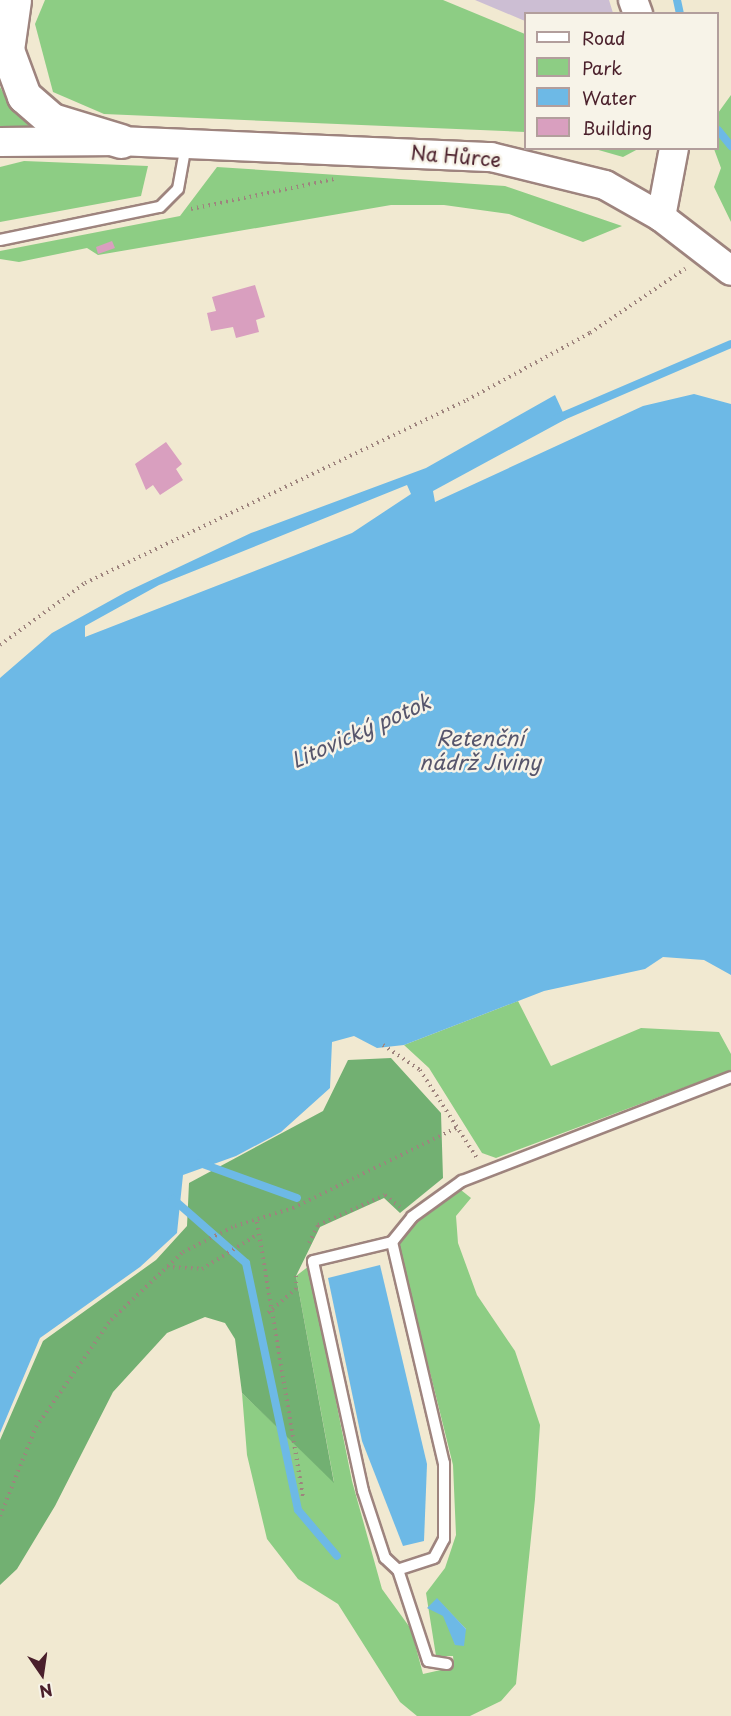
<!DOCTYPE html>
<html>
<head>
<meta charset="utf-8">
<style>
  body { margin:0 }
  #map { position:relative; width:731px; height:1716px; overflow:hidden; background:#f1e9d1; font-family:"Playpen Sans",sans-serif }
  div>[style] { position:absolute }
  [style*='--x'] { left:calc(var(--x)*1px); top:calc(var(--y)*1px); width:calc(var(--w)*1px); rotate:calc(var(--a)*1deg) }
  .industrial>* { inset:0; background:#ccbed3 }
  .green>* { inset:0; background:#8dcd84 }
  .forest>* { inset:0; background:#72b072 }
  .water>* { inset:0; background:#6db9e6 }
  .stream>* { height:8px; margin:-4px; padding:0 4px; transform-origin:4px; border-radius:4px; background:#6db9e6 }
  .building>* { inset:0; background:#d99fbf }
  .path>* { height:4px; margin-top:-2px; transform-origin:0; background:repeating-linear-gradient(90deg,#9e847e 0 1.5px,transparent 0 6px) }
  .roads { filter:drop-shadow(2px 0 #9e847e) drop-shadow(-2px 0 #9e847e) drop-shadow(0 2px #9e847e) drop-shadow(0 -2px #9e847e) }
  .service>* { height:10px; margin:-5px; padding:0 5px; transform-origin:5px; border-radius:5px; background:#fff }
  .secondary>* { height:28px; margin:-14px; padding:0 14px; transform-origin:14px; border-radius:14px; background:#fff }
  .trunk>* { height:33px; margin:-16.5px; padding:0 16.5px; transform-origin:16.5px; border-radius:16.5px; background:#fff }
  span { translate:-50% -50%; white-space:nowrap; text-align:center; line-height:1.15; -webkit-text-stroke:5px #f7f3e8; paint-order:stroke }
  .street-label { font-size:20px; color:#4a1f2b }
  .water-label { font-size:21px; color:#56556c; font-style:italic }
  .legend { position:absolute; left:524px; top:12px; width:195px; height:138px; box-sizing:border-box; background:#f7f3e8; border:2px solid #b29e9c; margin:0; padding:8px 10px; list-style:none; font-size:18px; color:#4a1f2b }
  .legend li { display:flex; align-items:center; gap:12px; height:30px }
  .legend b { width:30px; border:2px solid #b29e9c }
  .north { position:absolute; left:12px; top:1644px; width:60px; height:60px; -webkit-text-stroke:4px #f7f3e8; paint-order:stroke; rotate:167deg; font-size:16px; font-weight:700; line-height:24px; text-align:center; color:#4a1f2b }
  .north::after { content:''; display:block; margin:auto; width:21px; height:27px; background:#4a1f2b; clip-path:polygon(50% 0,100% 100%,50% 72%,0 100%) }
</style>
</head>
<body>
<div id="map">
  <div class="industrial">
    <div style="clip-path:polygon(475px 0,609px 0,613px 13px,526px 14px,525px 21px)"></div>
  </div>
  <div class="green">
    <div style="clip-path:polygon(45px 0,443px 0,525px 34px,525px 132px,104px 114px,53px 92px,35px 24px)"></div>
    <div style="clip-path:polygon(0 87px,11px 107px,33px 130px,0 130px)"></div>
    <div style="clip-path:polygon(731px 95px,731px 222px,714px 187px,721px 168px,714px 149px,718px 113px)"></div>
    <div style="clip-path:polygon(595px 149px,638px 149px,623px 157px)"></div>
    <div style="clip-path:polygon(24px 161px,148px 166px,141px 196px,0 222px,0 167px)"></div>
    <div style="clip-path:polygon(217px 167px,505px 186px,622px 226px,583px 242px,509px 214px,444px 205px,391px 205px,98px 255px,87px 248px,19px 262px,0 259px,0 251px,180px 216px)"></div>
    <div style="clip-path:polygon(518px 1001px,551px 1066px,641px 1028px,719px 1032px,731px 1054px,731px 1070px,496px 1158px,482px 1153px,429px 1068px,404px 1045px)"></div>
    <div style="clip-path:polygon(evenodd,461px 1190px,471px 1198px,456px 1216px,458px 1243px,477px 1295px,515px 1351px,540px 1425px,535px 1499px,516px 1684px,501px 1701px,470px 1716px,417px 1716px,400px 1702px,338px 1604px,298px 1579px,267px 1539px,247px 1455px,242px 1393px,334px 1482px,296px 1276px,309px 1266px,352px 1481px,382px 1589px,411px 1629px,423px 1674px,454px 1667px,453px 1656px,436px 1656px,426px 1593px,445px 1568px,456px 1535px,453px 1465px,398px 1243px,430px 1209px,461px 1190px,437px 1599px,466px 1629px,455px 1645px,454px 1631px,437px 1599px)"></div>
  </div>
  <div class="forest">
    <div style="clip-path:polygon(391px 1058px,441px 1113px,443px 1178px,400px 1213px,384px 1198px,320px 1227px,296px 1276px,334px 1483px,242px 1393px,235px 1339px,225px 1323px,205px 1317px,167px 1333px,113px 1392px,55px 1506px,17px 1569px,0 1585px,0 1440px,43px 1341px,156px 1260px,187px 1226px,189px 1183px,323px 1111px,348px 1060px)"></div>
  </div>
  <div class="water">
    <div style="clip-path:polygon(evenodd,694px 394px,731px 404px,731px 975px,704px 960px,663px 957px,645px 969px,544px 991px,404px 1045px,377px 1048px,354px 1036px,332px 1042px,330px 1088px,281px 1132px,236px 1156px,183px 1175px,177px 1233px,140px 1267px,40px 1338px,0 1433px,0 678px,52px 633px,126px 592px,251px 533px,426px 468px,555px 395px,566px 419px,433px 491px,435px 502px,643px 406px,694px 394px,407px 485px,411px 494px,352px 533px,85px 637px,85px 626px,159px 585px,407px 485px)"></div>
    <div style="clip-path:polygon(380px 1265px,427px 1464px,424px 1541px,403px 1546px,362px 1441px,328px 1278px)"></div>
    <div style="clip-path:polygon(437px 1598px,466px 1629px,464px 1646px,455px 1645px,443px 1616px,427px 1608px)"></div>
  </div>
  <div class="stream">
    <div style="--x:677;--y:0;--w:14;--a:78"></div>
    <div style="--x:718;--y:130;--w:21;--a:51"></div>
    <div style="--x:556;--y:419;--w:190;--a:-23.2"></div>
    <div style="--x:200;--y:1163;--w:103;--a:19.8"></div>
    <div style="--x:173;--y:1199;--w:97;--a:41.2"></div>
    <div style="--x:246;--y:1263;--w:252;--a:78.1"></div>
    <div style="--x:298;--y:1510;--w:60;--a:49.7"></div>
  </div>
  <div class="building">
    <div style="clip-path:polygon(112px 241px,115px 248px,98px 254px,96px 247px)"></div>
    <div style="clip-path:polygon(255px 285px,265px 317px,256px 320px,259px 332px,236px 338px,233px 327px,211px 331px,207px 313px,216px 311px,212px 297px)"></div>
    <div style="clip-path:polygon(166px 442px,182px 464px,176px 469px,183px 480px,160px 495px,153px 485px,146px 490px,135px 464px)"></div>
  </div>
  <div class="path">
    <div style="--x:191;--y:209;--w:146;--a:-11.8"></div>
    <div style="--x:0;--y:645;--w:105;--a:-36.1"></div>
    <div style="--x:85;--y:583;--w:424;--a:-25.6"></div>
    <div style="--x:467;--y:400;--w:140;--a:-28.6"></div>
    <div style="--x:590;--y:333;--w:115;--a:-34"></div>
    <div style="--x:383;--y:1045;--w:45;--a:34"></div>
    <div style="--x:420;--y:1070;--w:105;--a:57.1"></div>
    <div style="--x:257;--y:1222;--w:278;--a:80.5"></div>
    <div style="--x:309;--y:1243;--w:20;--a:-63"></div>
    <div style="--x:318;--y:1225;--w:73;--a:-24.1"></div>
    <div style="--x:385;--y:1195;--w:19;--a:39"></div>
    <div style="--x:167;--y:1267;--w:35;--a:3"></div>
    <div style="--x:202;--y:1269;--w:62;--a:-31.9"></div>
    <div style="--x:268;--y:1313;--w:37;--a:-41"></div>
    <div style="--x:296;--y:1289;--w:18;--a:-90"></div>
    <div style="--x:0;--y:1516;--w:96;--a:-68"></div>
    <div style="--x:36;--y:1427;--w:131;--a:-55"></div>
    <div style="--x:111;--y:1320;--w:99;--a:-43.4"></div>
    <div style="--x:183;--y:1252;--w:58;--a:-26.6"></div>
    <div style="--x:235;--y:1226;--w:61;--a:-17.2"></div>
    <div style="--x:293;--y:1208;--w:184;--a:-26.1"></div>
  </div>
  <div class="roads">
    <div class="service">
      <div style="--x:0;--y:240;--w:163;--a:-11.7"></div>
      <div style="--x:160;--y:207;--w:25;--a:-45"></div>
      <div style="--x:178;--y:189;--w:45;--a:-79.7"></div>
      <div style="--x:392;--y:1242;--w:227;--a:76.8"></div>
      <div style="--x:444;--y:1463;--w:76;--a:90"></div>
      <div style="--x:444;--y:1539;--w:21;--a:118"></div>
      <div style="--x:434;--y:1558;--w:38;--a:162"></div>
      <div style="--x:447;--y:1664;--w:19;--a:-171"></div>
      <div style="--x:428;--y:1661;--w:96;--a:-108.2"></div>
      <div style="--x:398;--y:1570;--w:18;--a:-137"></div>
      <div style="--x:385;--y:1558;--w:71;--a:-108.2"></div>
      <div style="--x:363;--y:1491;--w:235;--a:-102.3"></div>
      <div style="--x:313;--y:1261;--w:81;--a:-13.5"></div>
      <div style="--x:392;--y:1242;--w:32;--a:-51"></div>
      <div style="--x:412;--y:1217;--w:62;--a:-35.8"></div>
      <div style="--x:462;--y:1181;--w:288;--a:-21.1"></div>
    </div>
    <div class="secondary">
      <div style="--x:633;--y:0;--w:15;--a:70"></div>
      <div style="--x:0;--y:142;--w:121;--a:-0.5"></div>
      <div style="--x:121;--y:141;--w:370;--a:2.5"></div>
      <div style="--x:491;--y:157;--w:117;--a:13.8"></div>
      <div style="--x:605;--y:185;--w:64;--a:29.7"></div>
      <div style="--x:661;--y:217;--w:88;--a:37.6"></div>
      <div style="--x:661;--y:217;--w:70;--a:-79.3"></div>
    </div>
    <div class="trunk">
      <div style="--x:14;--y:0;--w:50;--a:98"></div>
      <div style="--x:7;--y:50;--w:49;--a:69.7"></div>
      <div style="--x:24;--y:96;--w:37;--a:41"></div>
      <div style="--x:52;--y:120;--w:72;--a:16.9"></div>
    </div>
  </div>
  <div class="street-label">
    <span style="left:456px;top:156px;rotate:5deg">Na Hůrce</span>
  </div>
  <div class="water-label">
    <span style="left:360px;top:730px;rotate:-24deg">Litovický potok</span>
    <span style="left:480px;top:749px">Retenční<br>nádrž Jiviny</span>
  </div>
  <ul class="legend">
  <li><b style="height:8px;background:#fff"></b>Road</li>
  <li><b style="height:16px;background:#8dcd84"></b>Park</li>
  <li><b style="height:16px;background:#6db9e6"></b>Water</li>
  <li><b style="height:16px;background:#d99fbf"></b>Building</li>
  </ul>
  <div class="north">N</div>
</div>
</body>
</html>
